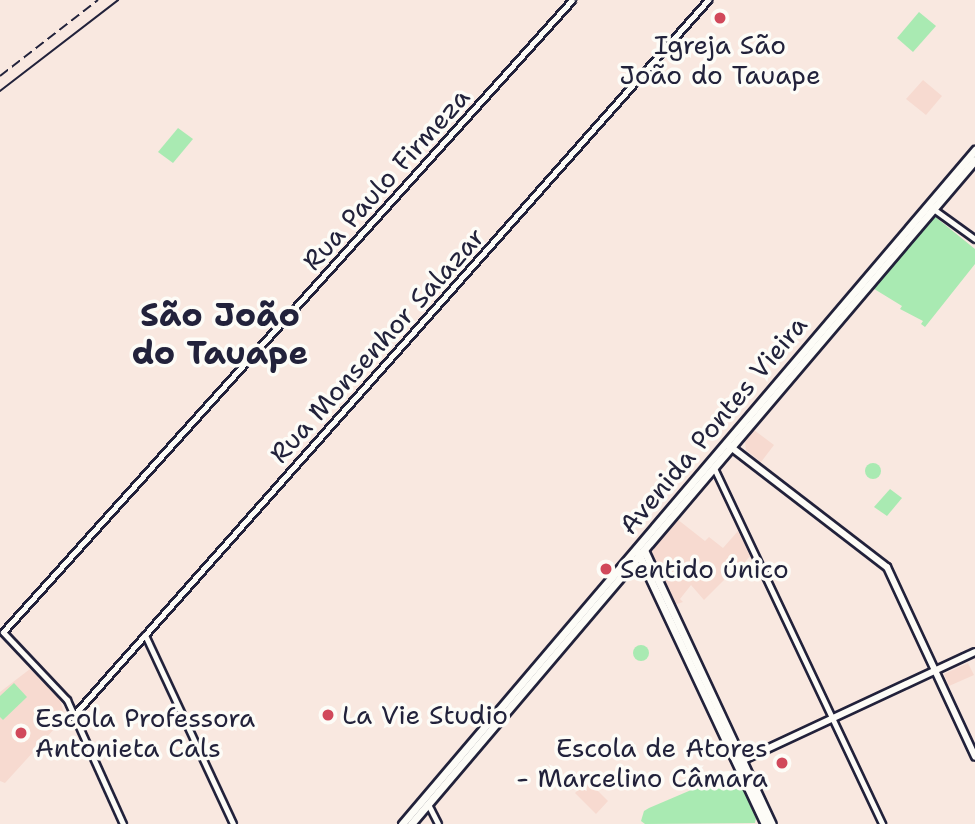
<!DOCTYPE html>
<html>
<head>
<meta charset="utf-8">
<style>
  body { margin:0 }
  #map { position:relative; width:975px; height:824px; overflow:hidden; background:#f9e8e0; font-family:"Shantell Sans",sans-serif }
  div>[style] { position:absolute }
  [style*='--x'] { left:calc(var(--x)*1px); top:calc(var(--y)*1px); width:calc(var(--w)*1px); rotate:calc(var(--a)*1deg) }
  .built>* { inset:0; background:#f7dad0 }
  .green>* { inset:0; background:#a9eab2 }
  .round { border-radius:50% }
  .roads { filter:drop-shadow(2px 0 #22223b) drop-shadow(-2px 0 #22223b) drop-shadow(0 2px #22223b) drop-shadow(0 -2px #22223b) }
  .tertiary>* { height:5px; margin:-2.5px; padding:0 2.5px; transform-origin:2.5px; border-radius:2.5px; background:#fdfcf7 }
  .secondary>* { height:6px; margin:-3px; padding:0 3px; transform-origin:3px; border-radius:3px; background:#fdfcf7 }
  .primary>* { height:7px; margin:-3.5px; padding:0 3.5px; transform-origin:3.5px; border-radius:3.5px; background:#fdfcf7 }
  .tram>* { height:2px; margin:-1px; padding:0 1px; transform-origin:1px; border-radius:1px; background:#22223b }
  .rail>* { height:2px; margin-top:-1px; transform-origin:0; background:repeating-linear-gradient(90deg,#22223b 0 10px,transparent 0 15px) }
  .dots>* { width:19px; height:19px; translate:-50% -50%; box-sizing:border-box; border:4px solid #fdfcf7; border-radius:50% }
  span { translate:-50% -50%; white-space:nowrap; text-align:center; line-height:1.15; -webkit-text-stroke:7px #fdfcf7; paint-order:stroke }
  .poi-label { font-size:26px; color:#22223b }
  .left { translate:0 -50%; text-align:left }
  .right { translate:-100% -50%; text-align:right }
  .street-label { font-size:26px; color:#22223b }
  .district-label { font-size:33px; color:#22223b; font-weight:700 }
</style>
</head>
<body>
<div id="map">
  <div class="built">
    <div style="clip-path:polygon(923px 80px,942px 96px,926px 115px,906px 99px)"></div>
    <div style="clip-path:polygon(754px 430px,774px 445px,761px 462px,746px 450px,745px 442px)"></div>
    <div style="clip-path:polygon(677px 519px,705px 541px,709px 537px,723px 548px,738px 531px,750px 556px,732px 578px,729px 575px,704px 600px,691px 585px,680px 599px,683px 602px,674px 605px,650px 554px)"></div>
    <div style="clip-path:polygon(968px 663px,974px 675px,949px 686px,944px 674px)"></div>
    <div style="clip-path:polygon(30px 669px,60px 700px,65px 717px,5px 783px,0 781px,0 692px)"></div>
    <div style="clip-path:polygon(588px 781px,608px 801px,596px 814px,575px 793px)"></div>
  </div>
  <div class="green">
    <div style="clip-path:polygon(919px 12px,936px 26px,913px 52px,897px 38px)"></div>
    <div style="clip-path:polygon(178px 128px,193px 139px,173px 163px,158px 152px)"></div>
    <div style="clip-path:polygon(933px 215px,975px 249px,975px 264px,925px 327px,921px 324px,923px 321px,900px 309px,902px 306px,871px 287px,885px 270px,889px 271px)"></div>
    <div class="round" style="left:865px;top:463px;width:16px;height:16px"></div>
    <div style="clip-path:polygon(890px 489px,902px 498px,887px 516px,874px 507px)"></div>
    <div class="round" style="left:633px;top:645px;width:16px;height:16px"></div>
    <div style="clip-path:polygon(14px 683px,27px 697px,3px 720px,0 717px,0 696px)"></div>
    <div style="clip-path:polygon(731px 773px,736px 774px,756px 818px,755px 823px,645px 824px,641px 821px,644px 811px,649px 808px)"></div>
  </div>
  <div class="roads">
    <div class="tertiary">
      <div style="--x:932;--y:208;--w:53;--a:35.8"></div>
      <div style="--x:714;--y:468;--w:394;--a:64.7"></div>
      <div style="--x:145;--y:635;--w:208;--a:65"></div>
      <div style="--x:74;--y:715;--w:956;--a:-48.44"></div>
      <div style="--x:428;--y:804;--w:22;--a:63"></div>
      <div style="--x:123;--y:824;--w:136;--a:-114.3"></div>
      <div style="--x:67;--y:700;--w:93;--a:-133.3"></div>
      <div style="--x:3;--y:632;--w:850;--a:-48"></div>
    </div>
    <div class="secondary">
      <div style="--x:727;--y:444;--w:202;--a:37.6"></div>
      <div style="--x:887;--y:567;--w:209;--a:65.1"></div>
      <div style="--x:739;--y:762;--w:260;--a:-25"></div>
    </div>
    <div class="primary">
      <div style="--x:644;--y:550;--w:302;--a:65"></div>
      <div style="--x:638;--y:553;--w:299;--a:64.9"></div>
      <div style="--x:402;--y:824;--w:885;--a:-49.63"></div>
      <div style="--x:411;--y:824;--w:871;--a:-49.66"></div>
    </div>
  </div>
  <div class="tram">
    <div style="--x:0;--y:91;--w:149;--a:-37.6"></div>
  </div>
  <div class="rail">
    <div style="--x:0;--y:76;--w:124;--a:-37.8"></div>
  </div>
  <div class="dots">
    <div style="left:720px;top:18px;background:#d1495b"></div>
    <div style="left:606px;top:569px;background:#d1495b"></div>
    <div style="left:328px;top:715px;background:#d1495b"></div>
    <div style="left:21px;top:733px;background:#d1495b"></div>
    <div style="left:782px;top:763px;background:#d1495b"></div>
  </div>
  <div class="poi-label">
    <span style="left:720px;top:60px">Igreja São<br>João do Tauape</span>
    <span class="left" style="left:620px;top:569px">Sentido único</span>
    <span class="left" style="left:342px;top:715px">La Vie Studio</span>
    <span class="left" style="left:35px;top:733px">Escola Professora<br>Antonieta Cals</span>
    <span class="right" style="left:768px;top:763px">Escola de Atores<br>- Marcelino Câmara</span>
  </div>
  <div class="street-label">
    <span style="left:386px;top:179px;rotate:-48deg">Rua Paulo Firmeza</span>
    <span style="left:377px;top:345px;rotate:-48deg">Rua Monsenhor Salazar</span>
    <span style="left:713px;top:425px;rotate:-50deg">Avenida Pontes Vieira</span>
  </div>
  <div class="district-label">
    <span style="left:220px;top:334px">São João<br>do Tauape</span>
  </div>
</div>
</body>
</html>
